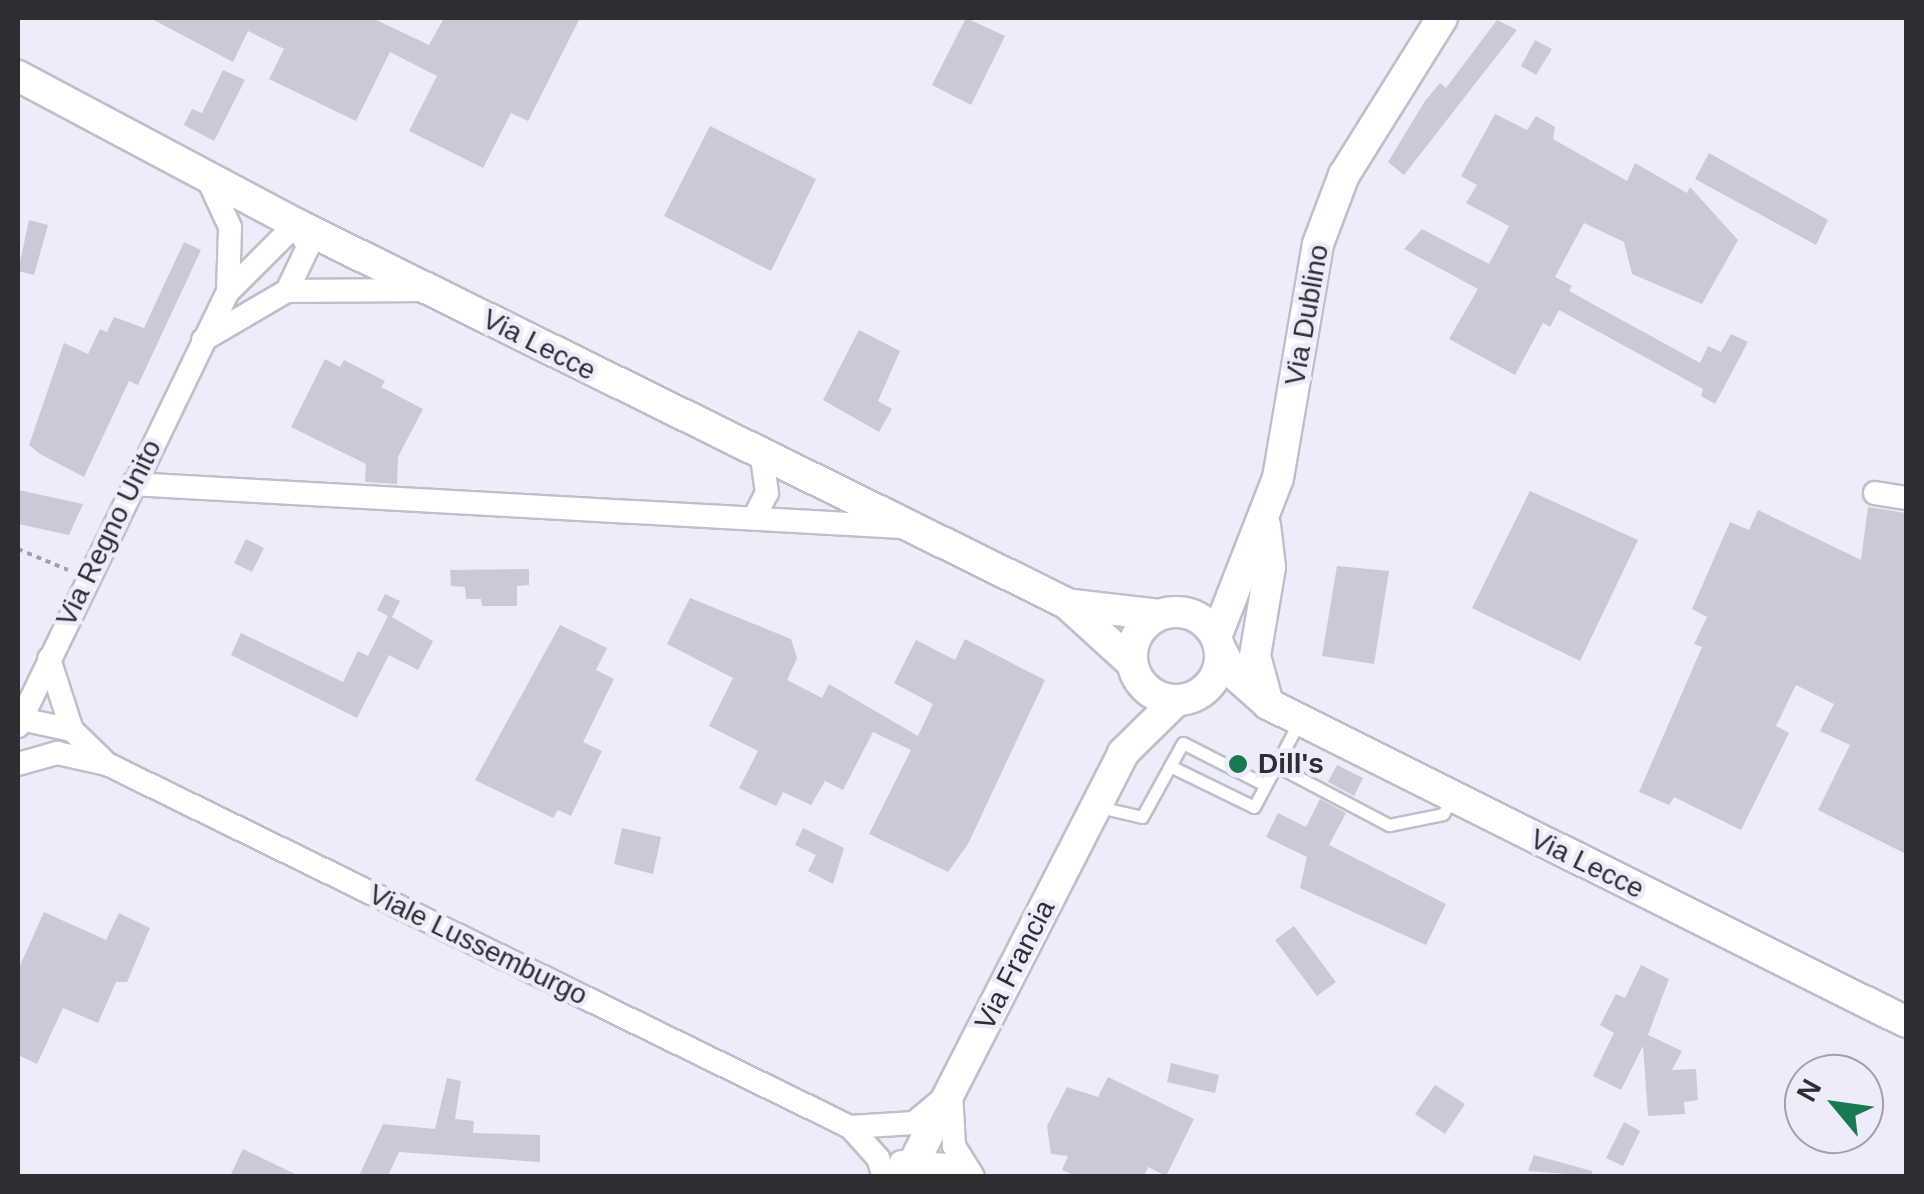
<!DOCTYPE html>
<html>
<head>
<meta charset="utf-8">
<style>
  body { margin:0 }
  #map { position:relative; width:1924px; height:1194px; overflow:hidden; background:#edecfb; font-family:Helvetica,sans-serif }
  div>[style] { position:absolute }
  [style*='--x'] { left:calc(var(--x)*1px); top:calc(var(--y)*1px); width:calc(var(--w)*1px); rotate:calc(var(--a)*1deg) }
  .building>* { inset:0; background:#cac9d8 }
  .path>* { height:4px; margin-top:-2px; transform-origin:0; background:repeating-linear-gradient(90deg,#a1a0ac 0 5px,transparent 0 10px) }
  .roads { filter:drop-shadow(2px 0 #bebecc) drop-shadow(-2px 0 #bebecc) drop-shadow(0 2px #bebecc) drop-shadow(0 -2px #bebecc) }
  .lane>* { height:11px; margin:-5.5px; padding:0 5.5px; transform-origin:5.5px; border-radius:5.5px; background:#fff }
  .street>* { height:22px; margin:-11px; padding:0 11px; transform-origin:11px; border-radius:11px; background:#fff }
  .secondary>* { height:30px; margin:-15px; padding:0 15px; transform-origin:15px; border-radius:15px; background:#fff }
  .secondary>.ring { margin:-15px; padding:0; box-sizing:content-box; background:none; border:30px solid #fff; border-radius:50% }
  .dots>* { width:28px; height:28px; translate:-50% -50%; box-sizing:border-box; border:5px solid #edecfb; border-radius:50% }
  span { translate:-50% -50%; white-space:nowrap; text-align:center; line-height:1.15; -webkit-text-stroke:9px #edecfb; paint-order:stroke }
  .street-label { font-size:28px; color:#2d2d33 }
  .poi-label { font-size:28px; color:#2d2d33; font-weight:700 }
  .left { translate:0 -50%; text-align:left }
  .frame { position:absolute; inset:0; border:20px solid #2d2d33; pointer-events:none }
  .north { position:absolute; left:1784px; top:1054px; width:100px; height:100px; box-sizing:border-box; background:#edecfb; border:2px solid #a0a0ab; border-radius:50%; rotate:299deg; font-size:28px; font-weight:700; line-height:40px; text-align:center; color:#2d2d33 }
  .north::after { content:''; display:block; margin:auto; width:35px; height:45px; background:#197950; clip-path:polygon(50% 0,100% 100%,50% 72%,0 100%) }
</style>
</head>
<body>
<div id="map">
  <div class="building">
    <div style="clip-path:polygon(150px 18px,372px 18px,429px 45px,444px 18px,580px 18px,528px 121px,511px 113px,483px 168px,409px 131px,437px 76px,390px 52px,356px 121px,269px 79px,284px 49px,248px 31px,233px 62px)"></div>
    <div style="clip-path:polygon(966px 18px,1005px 36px,971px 105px,932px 85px)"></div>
    <div style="clip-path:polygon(1497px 20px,1517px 30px,1404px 175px,1388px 162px,1425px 101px,1440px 83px,1446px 88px)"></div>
    <div style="clip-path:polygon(1535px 40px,1552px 49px,1536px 75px,1521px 66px)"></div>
    <div style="clip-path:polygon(223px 70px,245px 80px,214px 141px,184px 125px,192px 109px,202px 113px)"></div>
    <div style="clip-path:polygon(1495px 114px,1527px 130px,1536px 116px,1555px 127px,1553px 139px,1627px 181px,1635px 163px,1687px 193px,1690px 187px,1738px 240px,1702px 304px,1632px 274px,1624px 242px,1584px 223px,1555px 277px,1572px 286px,1569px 291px,1700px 363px,1708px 346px,1721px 352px,1731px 334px,1748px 342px,1715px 404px,1701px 396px,1703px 389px,1559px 310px,1550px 327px,1543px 323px,1515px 375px,1449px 339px,1478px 289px,1404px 249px,1422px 229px,1489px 264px,1509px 226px,1466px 203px,1477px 185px,1461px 176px)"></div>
    <div style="clip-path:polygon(710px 126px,816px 179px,771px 271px,664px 216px)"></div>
    <div style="clip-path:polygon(1709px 153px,1828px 220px,1816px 245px,1695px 179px)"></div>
    <div style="clip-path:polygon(29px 220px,48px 225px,34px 275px,18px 271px)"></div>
    <div style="clip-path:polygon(184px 242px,201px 250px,138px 385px,129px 381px,84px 477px,40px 454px,29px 445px,64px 343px,88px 354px,100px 329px,107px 332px,114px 317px,144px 328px)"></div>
    <div style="clip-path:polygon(859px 330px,900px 351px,878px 401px,892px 409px,879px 432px,823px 400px)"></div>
    <div style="clip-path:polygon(325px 359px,340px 367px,344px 360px,385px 381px,381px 387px,423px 409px,398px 457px,397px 484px,365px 482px,366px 464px,291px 427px)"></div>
    <div style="clip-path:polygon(18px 490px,83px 504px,69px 535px,18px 524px)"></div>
    <div style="clip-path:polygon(1530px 491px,1638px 540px,1580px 661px,1472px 608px)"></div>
    <div style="clip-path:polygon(1868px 507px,1906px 513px,1906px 854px,1818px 810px,1850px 745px,1820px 731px,1834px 704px,1796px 685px,1776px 726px,1789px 733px,1741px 830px,1674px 797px,1669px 805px,1639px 792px,1702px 647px,1694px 644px,1707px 617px,1692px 609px,1730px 522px,1749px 530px,1758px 510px,1861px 560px)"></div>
    <div style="clip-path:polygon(246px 539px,264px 548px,252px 572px,234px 563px)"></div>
    <div style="clip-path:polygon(1337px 566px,1389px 571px,1374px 664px,1322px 656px)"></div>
    <div style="clip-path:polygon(529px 569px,529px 585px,517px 586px,517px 606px,482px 606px,481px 599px,466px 599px,465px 587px,451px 586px,450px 570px)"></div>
    <div style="clip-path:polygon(385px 594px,400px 601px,392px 617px,433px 641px,418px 670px,389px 655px,357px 718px,231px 655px,241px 633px,343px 682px,358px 651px,368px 656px,388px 616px,377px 610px)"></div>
    <div style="clip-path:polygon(690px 598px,791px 639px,797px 658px,787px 680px,822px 698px,829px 684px,918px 736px,933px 704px,894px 683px,916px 640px,955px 660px,965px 639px,1045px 680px,968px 844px,948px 872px,869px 834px,911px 750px,873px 732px,843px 790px,825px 781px,811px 805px,783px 792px,776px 806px,739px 788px,758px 751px,709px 726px,733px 678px,667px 644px)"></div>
    <div style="clip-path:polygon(560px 625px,607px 648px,596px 670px,614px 679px,583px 742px,602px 751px,571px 816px,558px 810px,553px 818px,475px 780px)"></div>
    <div style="clip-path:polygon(1337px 765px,1363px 778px,1354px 796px,1328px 782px)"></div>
    <div style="clip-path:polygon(1320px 799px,1346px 813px,1329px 845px,1446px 904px,1426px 945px,1300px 888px,1307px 857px,1266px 837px,1278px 813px,1306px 827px)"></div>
    <div style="clip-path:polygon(622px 828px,661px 837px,653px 874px,614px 864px)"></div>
    <div style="clip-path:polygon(803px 828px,844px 848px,833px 884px,808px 871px,816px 855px,795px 845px)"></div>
    <div style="clip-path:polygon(44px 912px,106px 940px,119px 913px,150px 928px,127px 982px,116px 982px,98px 1023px,63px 1008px,37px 1064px,18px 1055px,18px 970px)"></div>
    <div style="clip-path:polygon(1294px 926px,1336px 982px,1317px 996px,1275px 940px)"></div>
    <div style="clip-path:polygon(1641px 965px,1669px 979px,1648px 1035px,1682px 1051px,1672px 1070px,1696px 1069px,1698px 1100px,1684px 1102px,1685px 1114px,1648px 1116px,1643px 1046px,1621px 1090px,1593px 1076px,1614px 1033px,1600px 1025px,1616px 994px,1625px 998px)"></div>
    <div style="clip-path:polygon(1171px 1063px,1219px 1075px,1215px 1093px,1167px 1082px)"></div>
    <div style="clip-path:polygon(1108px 1077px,1194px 1119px,1166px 1176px,1148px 1167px,1144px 1176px,1076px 1176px,1062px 1170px,1068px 1156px,1051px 1154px,1047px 1126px,1067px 1087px,1098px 1097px)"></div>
    <div style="clip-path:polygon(447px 1078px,461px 1081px,455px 1119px,474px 1121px,473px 1133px,540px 1135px,540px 1162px,399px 1152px,388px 1176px,359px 1176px,383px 1124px,435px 1129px)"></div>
    <div style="clip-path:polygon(1435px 1085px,1465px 1104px,1445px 1134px,1415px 1114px)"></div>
    <div style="clip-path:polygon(1624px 1122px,1640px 1131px,1623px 1166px,1606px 1158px)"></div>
    <div style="clip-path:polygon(243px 1149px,299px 1176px,230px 1176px)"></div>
    <div style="clip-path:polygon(1534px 1155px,1592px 1171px,1592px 1176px,1528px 1171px)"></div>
  </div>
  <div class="path">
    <div style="--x:18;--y:549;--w:54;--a:22.8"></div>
  </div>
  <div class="roads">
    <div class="lane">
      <div style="--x:1275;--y:765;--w:129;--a:27.8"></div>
      <div style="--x:1389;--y:825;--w:55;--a:-11.5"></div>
      <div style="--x:1443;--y:814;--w:17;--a:-59"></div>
      <div style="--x:1170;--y:766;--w:26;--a:-61"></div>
      <div style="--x:1183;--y:743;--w:92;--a:27.1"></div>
      <div style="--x:1099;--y:807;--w:44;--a:13.1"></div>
      <div style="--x:1142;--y:817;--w:58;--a:-61.2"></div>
      <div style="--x:1170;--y:766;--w:93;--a:26"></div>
      <div style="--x:1254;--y:807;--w:96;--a:-62.1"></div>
    </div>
    <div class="street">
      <div style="--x:228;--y:292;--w:96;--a:-45"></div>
      <div style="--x:296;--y:224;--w:26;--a:62"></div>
      <div style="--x:308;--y:247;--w:49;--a:115.5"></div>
      <div style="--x:203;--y:340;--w:97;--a:-30.3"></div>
      <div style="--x:287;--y:291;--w:134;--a:-0.4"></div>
      <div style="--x:132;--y:484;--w:771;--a:3.2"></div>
      <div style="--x:1875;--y:493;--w:31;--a:9"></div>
      <div style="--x:754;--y:518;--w:28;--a:-63"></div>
      <div style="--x:767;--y:493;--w:36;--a:-98"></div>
      <div style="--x:49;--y:659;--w:75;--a:72.1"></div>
      <div style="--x:72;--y:730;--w:49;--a:44.2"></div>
      <div style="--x:21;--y:719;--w:52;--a:12.2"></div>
      <div style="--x:18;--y:726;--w:482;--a:-64.2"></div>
      <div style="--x:228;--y:292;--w:65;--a:-88.2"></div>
      <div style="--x:230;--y:227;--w:55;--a:-114.7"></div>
      <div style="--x:18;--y:764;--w:41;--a:-15.8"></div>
      <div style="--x:57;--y:753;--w:51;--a:12.4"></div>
      <div style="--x:107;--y:764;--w:827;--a:26.04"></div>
      <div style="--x:850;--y:1127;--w:42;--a:47.9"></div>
      <div style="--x:878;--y:1158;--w:19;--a:72"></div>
      <div style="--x:951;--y:1092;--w:54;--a:86.8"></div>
      <div style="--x:954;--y:1146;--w:36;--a:58"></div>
      <div style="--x:850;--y:1127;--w:64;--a:-3.6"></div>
      <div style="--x:914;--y:1123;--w:34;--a:-40"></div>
      <div style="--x:901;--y:1162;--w:61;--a:3.8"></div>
    </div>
    <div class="secondary">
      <div style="--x:18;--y:76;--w:315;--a:28"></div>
      <div style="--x:296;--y:224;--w:858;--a:26.21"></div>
      <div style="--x:1066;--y:603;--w:89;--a:42.3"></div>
      <div style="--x:1265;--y:525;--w:42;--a:83.2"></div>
      <div style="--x:1270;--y:567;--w:90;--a:99.6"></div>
      <div style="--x:1255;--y:656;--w:50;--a:74.8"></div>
      <div style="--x:1073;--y:605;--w:87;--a:6.6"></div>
      <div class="ring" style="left:1132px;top:612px;width:58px;height:58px"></div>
      <div style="--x:1216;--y:637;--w:171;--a:-68.7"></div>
      <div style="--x:1278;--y:478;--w:237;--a:-80.3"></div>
      <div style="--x:1318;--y:244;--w:74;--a:-69.4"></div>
      <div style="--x:1344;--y:175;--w:185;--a:-58"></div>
      <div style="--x:1219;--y:646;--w:29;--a:63"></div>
      <div style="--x:1232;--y:672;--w:48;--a:41.6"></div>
      <div style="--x:1268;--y:704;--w:713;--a:26.49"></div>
      <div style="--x:907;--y:1176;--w:475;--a:-62.9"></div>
      <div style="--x:1123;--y:753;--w:74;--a:-44.5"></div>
    </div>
  </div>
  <div class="dots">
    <div style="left:1238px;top:764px;background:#197950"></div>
  </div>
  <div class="street-label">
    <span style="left:1307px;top:315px;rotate:-80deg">Via Dublino</span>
    <span style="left:539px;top:345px;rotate:27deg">Via Lecce</span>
    <span style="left:109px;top:533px;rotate:-64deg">Via Regno Unito</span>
    <span style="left:1587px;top:864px;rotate:26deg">Via Lecce</span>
    <span style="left:478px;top:945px;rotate:26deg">Viale Lussemburgo</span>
    <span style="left:1015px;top:965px;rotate:-63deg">Via Francia</span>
  </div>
  <div class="poi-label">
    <span class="left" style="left:1258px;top:764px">Dill's</span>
  </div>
  <div class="frame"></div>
  <div class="north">N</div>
</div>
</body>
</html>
